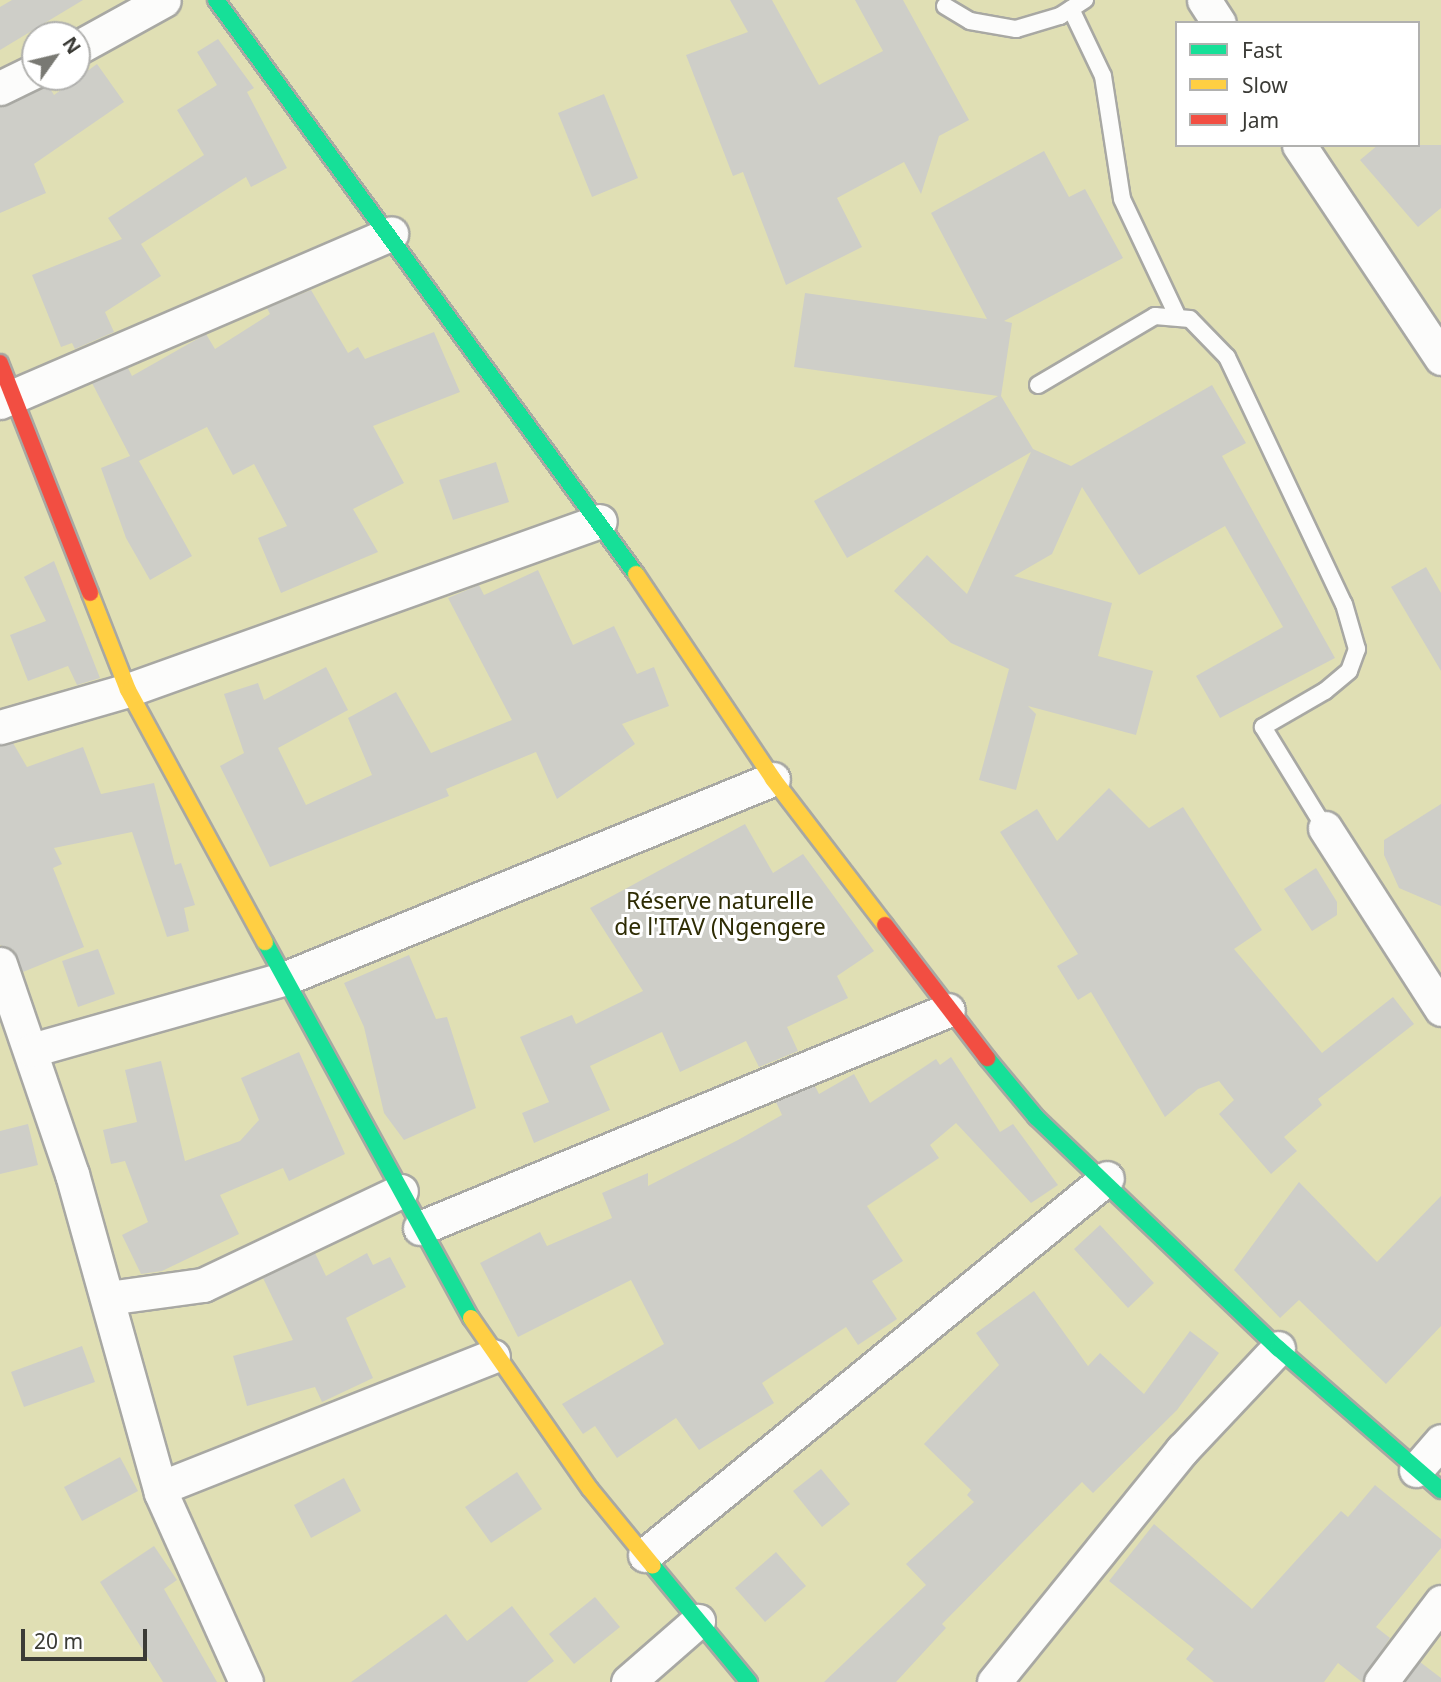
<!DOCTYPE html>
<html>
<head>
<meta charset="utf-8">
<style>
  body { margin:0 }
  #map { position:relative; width:1441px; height:1682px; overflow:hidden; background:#ecece4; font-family:"Noto Sans",sans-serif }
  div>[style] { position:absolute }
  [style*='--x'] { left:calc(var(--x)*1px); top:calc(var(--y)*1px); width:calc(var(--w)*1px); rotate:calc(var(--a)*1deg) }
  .green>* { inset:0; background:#e0dfb4 }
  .building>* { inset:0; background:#cecec8 }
  .roads { filter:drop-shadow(2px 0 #a8a8a3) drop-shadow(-2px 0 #a8a8a3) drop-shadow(0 2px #a8a8a3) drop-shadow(0 -2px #a8a8a3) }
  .lane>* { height:16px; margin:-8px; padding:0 8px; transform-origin:8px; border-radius:8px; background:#fcfcfb }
  .street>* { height:33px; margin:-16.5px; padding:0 16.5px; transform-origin:16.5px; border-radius:16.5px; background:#fcfcfb }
  .fast>* { height:16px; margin:-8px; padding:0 8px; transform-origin:8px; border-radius:8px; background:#16e098 }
  .slow>* { height:16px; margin:-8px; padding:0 8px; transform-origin:8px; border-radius:8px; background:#ffcf43 }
  .jam>* { height:16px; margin:-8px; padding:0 8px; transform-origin:8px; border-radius:8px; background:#f24e42 }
  span { translate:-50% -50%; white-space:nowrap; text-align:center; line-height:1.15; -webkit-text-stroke:6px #fff; paint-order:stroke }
  .park-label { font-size:23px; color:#2e2c04 }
  .legend { position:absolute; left:1175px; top:21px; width:245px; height:126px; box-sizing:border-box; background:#fff; border:2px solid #b1b1af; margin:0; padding:9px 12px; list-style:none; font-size:21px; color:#3b3b36 }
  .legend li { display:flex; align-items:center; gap:14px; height:35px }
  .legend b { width:35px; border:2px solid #b1b1af }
  .north { position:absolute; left:21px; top:21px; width:70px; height:70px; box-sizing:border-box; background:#fff; border:2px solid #b1b1af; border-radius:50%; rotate:56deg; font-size:19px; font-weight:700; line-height:28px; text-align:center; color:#3b3b36 }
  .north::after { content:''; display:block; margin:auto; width:24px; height:32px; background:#797973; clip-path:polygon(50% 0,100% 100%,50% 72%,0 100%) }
  .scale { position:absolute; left:21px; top:1629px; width:126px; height:32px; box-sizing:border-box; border:4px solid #3b3b36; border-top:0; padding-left:9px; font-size:21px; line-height:24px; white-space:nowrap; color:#3b3b36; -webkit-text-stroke:5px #fff; paint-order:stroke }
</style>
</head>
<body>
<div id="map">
  <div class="green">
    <div style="clip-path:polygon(evenodd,0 0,1441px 0,1441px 1682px,0 1682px,0 0,1177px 23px,1418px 23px,1418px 145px,1177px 145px,1177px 23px,0 0,35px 35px,77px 35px,77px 77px,35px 77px,35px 35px)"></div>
  </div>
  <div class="building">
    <div style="clip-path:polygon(12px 0,83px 0,0 50px,0 7px)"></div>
    <div style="clip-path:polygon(730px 0,772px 0,819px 85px,883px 51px,855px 0,903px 0,969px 120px,939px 136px,921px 194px,904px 162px,837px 198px,862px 247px,786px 285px,743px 172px,733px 176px,686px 55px,748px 32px)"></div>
    <div style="clip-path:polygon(218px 39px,254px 88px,247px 92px,287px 168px,251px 187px,246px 177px,141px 244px,161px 276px,105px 312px,114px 332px,75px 349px,72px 343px,61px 347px,32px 275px,122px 239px,108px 218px,204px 155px,177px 110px,217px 85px,197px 52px)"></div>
    <div style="clip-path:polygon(97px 64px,124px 102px,34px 164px,46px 193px,0 213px,0 107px,48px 85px,54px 95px)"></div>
    <div style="clip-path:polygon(604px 94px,638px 178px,592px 197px,558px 113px)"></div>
    <div style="clip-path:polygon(1378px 145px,1441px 145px,1441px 208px,1418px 227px,1360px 160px)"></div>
    <div style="clip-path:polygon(1044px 151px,1069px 197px,1085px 189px,1123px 258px,1004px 321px,1012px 323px,1001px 396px,1033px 449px,1071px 466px,1212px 385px,1246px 443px,1222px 456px,1335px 658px,1220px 718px,1196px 676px,1283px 627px,1225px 526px,1139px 575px,1082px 487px,1052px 554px,1014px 576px,1112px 603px,1098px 656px,1153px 671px,1136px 735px,1028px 706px,1036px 714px,1016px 790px,979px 780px,1009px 669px,951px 643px,894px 591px,927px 555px,967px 594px,1031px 452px,847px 558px,814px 501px,998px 396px,794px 367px,805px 293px,987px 319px,931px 213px)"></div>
    <div style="clip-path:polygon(311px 290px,348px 353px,358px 347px,365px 359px,434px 332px,460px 392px,373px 426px,404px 483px,353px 509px,378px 552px,281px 593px,258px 538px,287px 526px,254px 464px,233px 475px,207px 427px,139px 461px,192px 556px,150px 580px,126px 538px,101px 468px,130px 456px,92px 383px,128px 368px,132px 376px,206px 334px,215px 349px,270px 314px,267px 308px)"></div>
    <div style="clip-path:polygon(496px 462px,509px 502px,453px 520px,439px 480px)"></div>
    <div style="clip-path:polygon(54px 561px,100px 678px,77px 685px,68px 666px,28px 681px,10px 635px,46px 621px,24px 577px)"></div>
    <div style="clip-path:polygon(1426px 567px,1441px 593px,1441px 671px,1391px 587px)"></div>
    <div style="clip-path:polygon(538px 570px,573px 645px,614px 626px,637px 674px,654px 667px,669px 706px,622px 724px,635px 744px,557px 799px,536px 752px,446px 789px,449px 796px,270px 867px,220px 766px,244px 753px,224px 694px,258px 683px,264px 700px,326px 667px,348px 710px,278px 748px,306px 805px,372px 775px,348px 718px,396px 692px,431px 753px,512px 720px,448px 598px,479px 585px,484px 595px)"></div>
    <div style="clip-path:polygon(13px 743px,27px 767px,83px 747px,101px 794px,154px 783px,175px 865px,181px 863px,195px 905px,184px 908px,189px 931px,167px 937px,132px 832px,54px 848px,62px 864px,53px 868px,84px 947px,23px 972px,13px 950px,0 945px,0 746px)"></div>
    <div style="clip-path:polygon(1109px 788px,1149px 828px,1183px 807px,1262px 930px,1234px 949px,1322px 1053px,1393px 997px,1414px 1024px,1318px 1099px,1322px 1105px,1284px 1137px,1297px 1151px,1271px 1174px,1219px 1114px,1234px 1100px,1219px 1081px,1198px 1089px,1165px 1117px,1091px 992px,1078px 1000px,1057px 966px,1078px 954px,1000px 832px,1037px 809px,1057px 841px)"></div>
    <div style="clip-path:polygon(1441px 804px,1441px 906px,1399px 888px,1384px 855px,1384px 840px)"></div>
    <div style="clip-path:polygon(745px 824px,773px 873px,803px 854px,874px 951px,837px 976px,848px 998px,787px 1027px,798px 1051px,759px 1067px,746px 1041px,680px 1072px,662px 1032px,590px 1066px,610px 1110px,534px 1143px,522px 1113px,549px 1102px,520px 1037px,572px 1015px,576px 1024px,643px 991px,590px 908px)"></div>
    <div style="clip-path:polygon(1316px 868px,1337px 902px,1337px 915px,1312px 931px,1284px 889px)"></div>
    <div style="clip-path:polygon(98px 949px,115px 994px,78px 1007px,62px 961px)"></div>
    <div style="clip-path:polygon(409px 955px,436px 1019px,447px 1017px,476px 1108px,404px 1140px,384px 1113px,364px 1027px,344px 983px)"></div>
    <div style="clip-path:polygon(299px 1052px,345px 1154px,289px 1181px,283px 1168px,220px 1195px,239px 1234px,162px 1271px,141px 1274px,122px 1235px,148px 1222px,125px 1161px,111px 1164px,103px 1130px,137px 1122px,125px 1070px,161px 1061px,185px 1161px,240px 1141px,259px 1120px,241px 1078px)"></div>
    <div style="clip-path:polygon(951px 1057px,1000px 1132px,1013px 1124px,1058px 1185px,1031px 1203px,956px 1123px,930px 1145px,939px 1158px,867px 1206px,903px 1261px,872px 1281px,897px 1319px,858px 1345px,846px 1327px,762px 1383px,774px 1403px,699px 1450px,676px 1418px,617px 1458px,595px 1426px,583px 1434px,562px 1404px,664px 1344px,631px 1280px,518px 1337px,480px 1263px,540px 1232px,547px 1246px,612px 1218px,602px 1193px,648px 1173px,648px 1186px,738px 1140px,782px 1115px,776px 1102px,815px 1086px,819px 1094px,854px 1074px,870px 1103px,936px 1059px,940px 1065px)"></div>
    <div style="clip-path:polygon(28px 1124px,38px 1165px,0 1174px,0 1131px)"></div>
    <div style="clip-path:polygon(1299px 1182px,1377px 1262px,1441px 1196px,1441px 1326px,1386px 1384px,1299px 1300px,1280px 1318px,1234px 1270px)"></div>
    <div style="clip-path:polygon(1100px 1225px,1154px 1283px,1128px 1308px,1074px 1249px)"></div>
    <div style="clip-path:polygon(315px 1253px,326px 1276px,367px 1253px,373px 1265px,390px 1257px,406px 1287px,346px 1318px,373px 1378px,322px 1402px,315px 1387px,247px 1406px,233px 1356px,293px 1340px,263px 1278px)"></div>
    <div style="clip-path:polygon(1034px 1291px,1088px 1366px,1100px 1353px,1144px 1394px,1190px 1331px,1219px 1353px,1177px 1410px,1093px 1493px,1082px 1482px,942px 1624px,946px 1628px,896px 1682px,824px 1682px,926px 1585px,906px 1564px,974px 1502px,967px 1495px,971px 1490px,924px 1444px,999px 1365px,976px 1333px)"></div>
    <div style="clip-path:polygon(82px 1346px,95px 1382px,24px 1407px,11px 1372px)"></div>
    <div style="clip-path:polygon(120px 1457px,138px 1491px,82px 1521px,64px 1487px)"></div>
    <div style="clip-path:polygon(821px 1469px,850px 1504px,822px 1527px,793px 1491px)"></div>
    <div style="clip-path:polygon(517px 1472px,542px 1509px,491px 1543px,465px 1507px)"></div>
    <div style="clip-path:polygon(344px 1478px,361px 1511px,311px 1538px,294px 1505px)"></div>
    <div style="clip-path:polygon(1375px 1485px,1441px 1539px,1441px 1548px,1376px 1627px,1390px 1638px,1362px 1682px,1338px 1663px,1324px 1682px,1214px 1682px,1186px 1659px,1194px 1649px,1109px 1581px,1154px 1524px,1252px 1609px,1341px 1511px,1348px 1517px)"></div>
    <div style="clip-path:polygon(154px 1546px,177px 1580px,164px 1589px,217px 1682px,163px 1682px,100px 1582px)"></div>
    <div style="clip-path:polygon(776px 1552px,806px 1586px,765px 1622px,735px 1588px)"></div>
    <div style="clip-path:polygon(595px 1597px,620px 1627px,574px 1664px,549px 1634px)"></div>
    <div style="clip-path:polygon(512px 1606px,554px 1661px,527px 1682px,351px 1682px,446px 1614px,467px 1641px)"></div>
    <div style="clip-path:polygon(1420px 1662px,1441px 1678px,1441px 1682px,1405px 1682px)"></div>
  </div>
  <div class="roads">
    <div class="lane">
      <div style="--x:945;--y:6;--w:29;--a:31"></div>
      <div style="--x:970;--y:21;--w:47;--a:9.9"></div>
      <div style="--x:1016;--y:29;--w:46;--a:-16.5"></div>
      <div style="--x:1060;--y:16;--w:30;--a:-33"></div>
      <div style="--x:1071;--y:9;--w:74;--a:64.5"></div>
      <div style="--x:1103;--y:76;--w:124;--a:81.2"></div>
      <div style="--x:1122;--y:199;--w:126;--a:64.7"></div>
      <div style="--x:1038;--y:385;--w:136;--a:-30.5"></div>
      <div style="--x:1155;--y:316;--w:35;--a:5"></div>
      <div style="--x:1190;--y:319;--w:53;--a:45.8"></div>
      <div style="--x:1227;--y:357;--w:273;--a:64.7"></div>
      <div style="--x:1344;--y:604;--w:47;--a:73.9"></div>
      <div style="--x:1357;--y:649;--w:23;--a:110"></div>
      <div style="--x:1349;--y:671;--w:31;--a:140"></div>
      <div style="--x:1325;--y:691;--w:72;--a:149.9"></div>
      <div style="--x:1263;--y:727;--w:119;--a:58.5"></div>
    </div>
    <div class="street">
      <div style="--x:1204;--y:0;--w:27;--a:57"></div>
      <div style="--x:77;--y:48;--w:99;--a:-28.9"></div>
      <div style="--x:0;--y:88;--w:39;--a:-26"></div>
      <div style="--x:1299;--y:145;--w:256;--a:56.3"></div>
      <div style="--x:0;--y:402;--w:426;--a:-23.3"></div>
      <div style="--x:0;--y:727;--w:133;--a:-16.1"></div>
      <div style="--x:128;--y:690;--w:501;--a:-19.7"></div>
      <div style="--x:1325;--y:828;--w:215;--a:57.3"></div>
      <div style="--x:0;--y:964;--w:222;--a:71.1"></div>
      <div style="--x:72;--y:1174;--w:331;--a:74.4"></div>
      <div style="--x:161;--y:1493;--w:207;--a:65.8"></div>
      <div style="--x:32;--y:1050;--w:264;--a:-15.8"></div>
      <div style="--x:286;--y:978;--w:526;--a:-22.23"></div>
      <div style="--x:420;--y:1228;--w:571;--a:-22.43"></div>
      <div style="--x:108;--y:1298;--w:96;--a:-7.8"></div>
      <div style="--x:203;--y:1285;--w:219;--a:-25.4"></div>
      <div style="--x:1416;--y:1470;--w:38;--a:-49"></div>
      <div style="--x:160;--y:1488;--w:358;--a:-21.6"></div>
      <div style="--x:645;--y:1555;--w:596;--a:-39.22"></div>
      <div style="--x:628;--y:1682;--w:93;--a:-41.1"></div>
      <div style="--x:994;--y:1682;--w:299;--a:-51"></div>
      <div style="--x:1182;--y:1450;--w:140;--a:-46.7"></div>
      <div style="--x:1381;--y:1682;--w:100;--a:-53.1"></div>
    </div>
    <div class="fast">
      <div style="--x:216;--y:0;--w:711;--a:53.81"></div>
      <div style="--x:265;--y:942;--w:429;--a:61.3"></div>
      <div style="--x:987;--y:1058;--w:77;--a:50.3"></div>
      <div style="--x:1036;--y:1117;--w:335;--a:43.7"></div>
      <div style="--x:1278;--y:1348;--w:216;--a:41.1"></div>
      <div style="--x:653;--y:1566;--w:151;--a:50.4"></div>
    </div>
    <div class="slow">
      <div style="--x:636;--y:574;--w:247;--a:56.2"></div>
      <div style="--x:773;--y:779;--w:184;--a:52.5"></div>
      <div style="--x:90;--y:593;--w:104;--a:68.6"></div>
      <div style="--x:128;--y:690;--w:287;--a:61.5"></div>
      <div style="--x:471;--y:1318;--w:208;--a:55.2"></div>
      <div style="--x:590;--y:1489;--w:99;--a:50.7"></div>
    </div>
    <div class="jam">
      <div style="--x:0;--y:363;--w:247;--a:68.6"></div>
      <div style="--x:885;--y:925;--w:168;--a:52.5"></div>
    </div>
  </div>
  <div class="park-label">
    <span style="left:720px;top:913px">Réserve naturelle<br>de l'ITAV (Ngengere</span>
  </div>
  <ul class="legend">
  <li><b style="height:9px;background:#16e098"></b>Fast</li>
  <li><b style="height:9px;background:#ffcf43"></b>Slow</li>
  <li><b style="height:9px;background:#f24e42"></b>Jam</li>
  </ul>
  <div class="north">N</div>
  <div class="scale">20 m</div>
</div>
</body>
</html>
